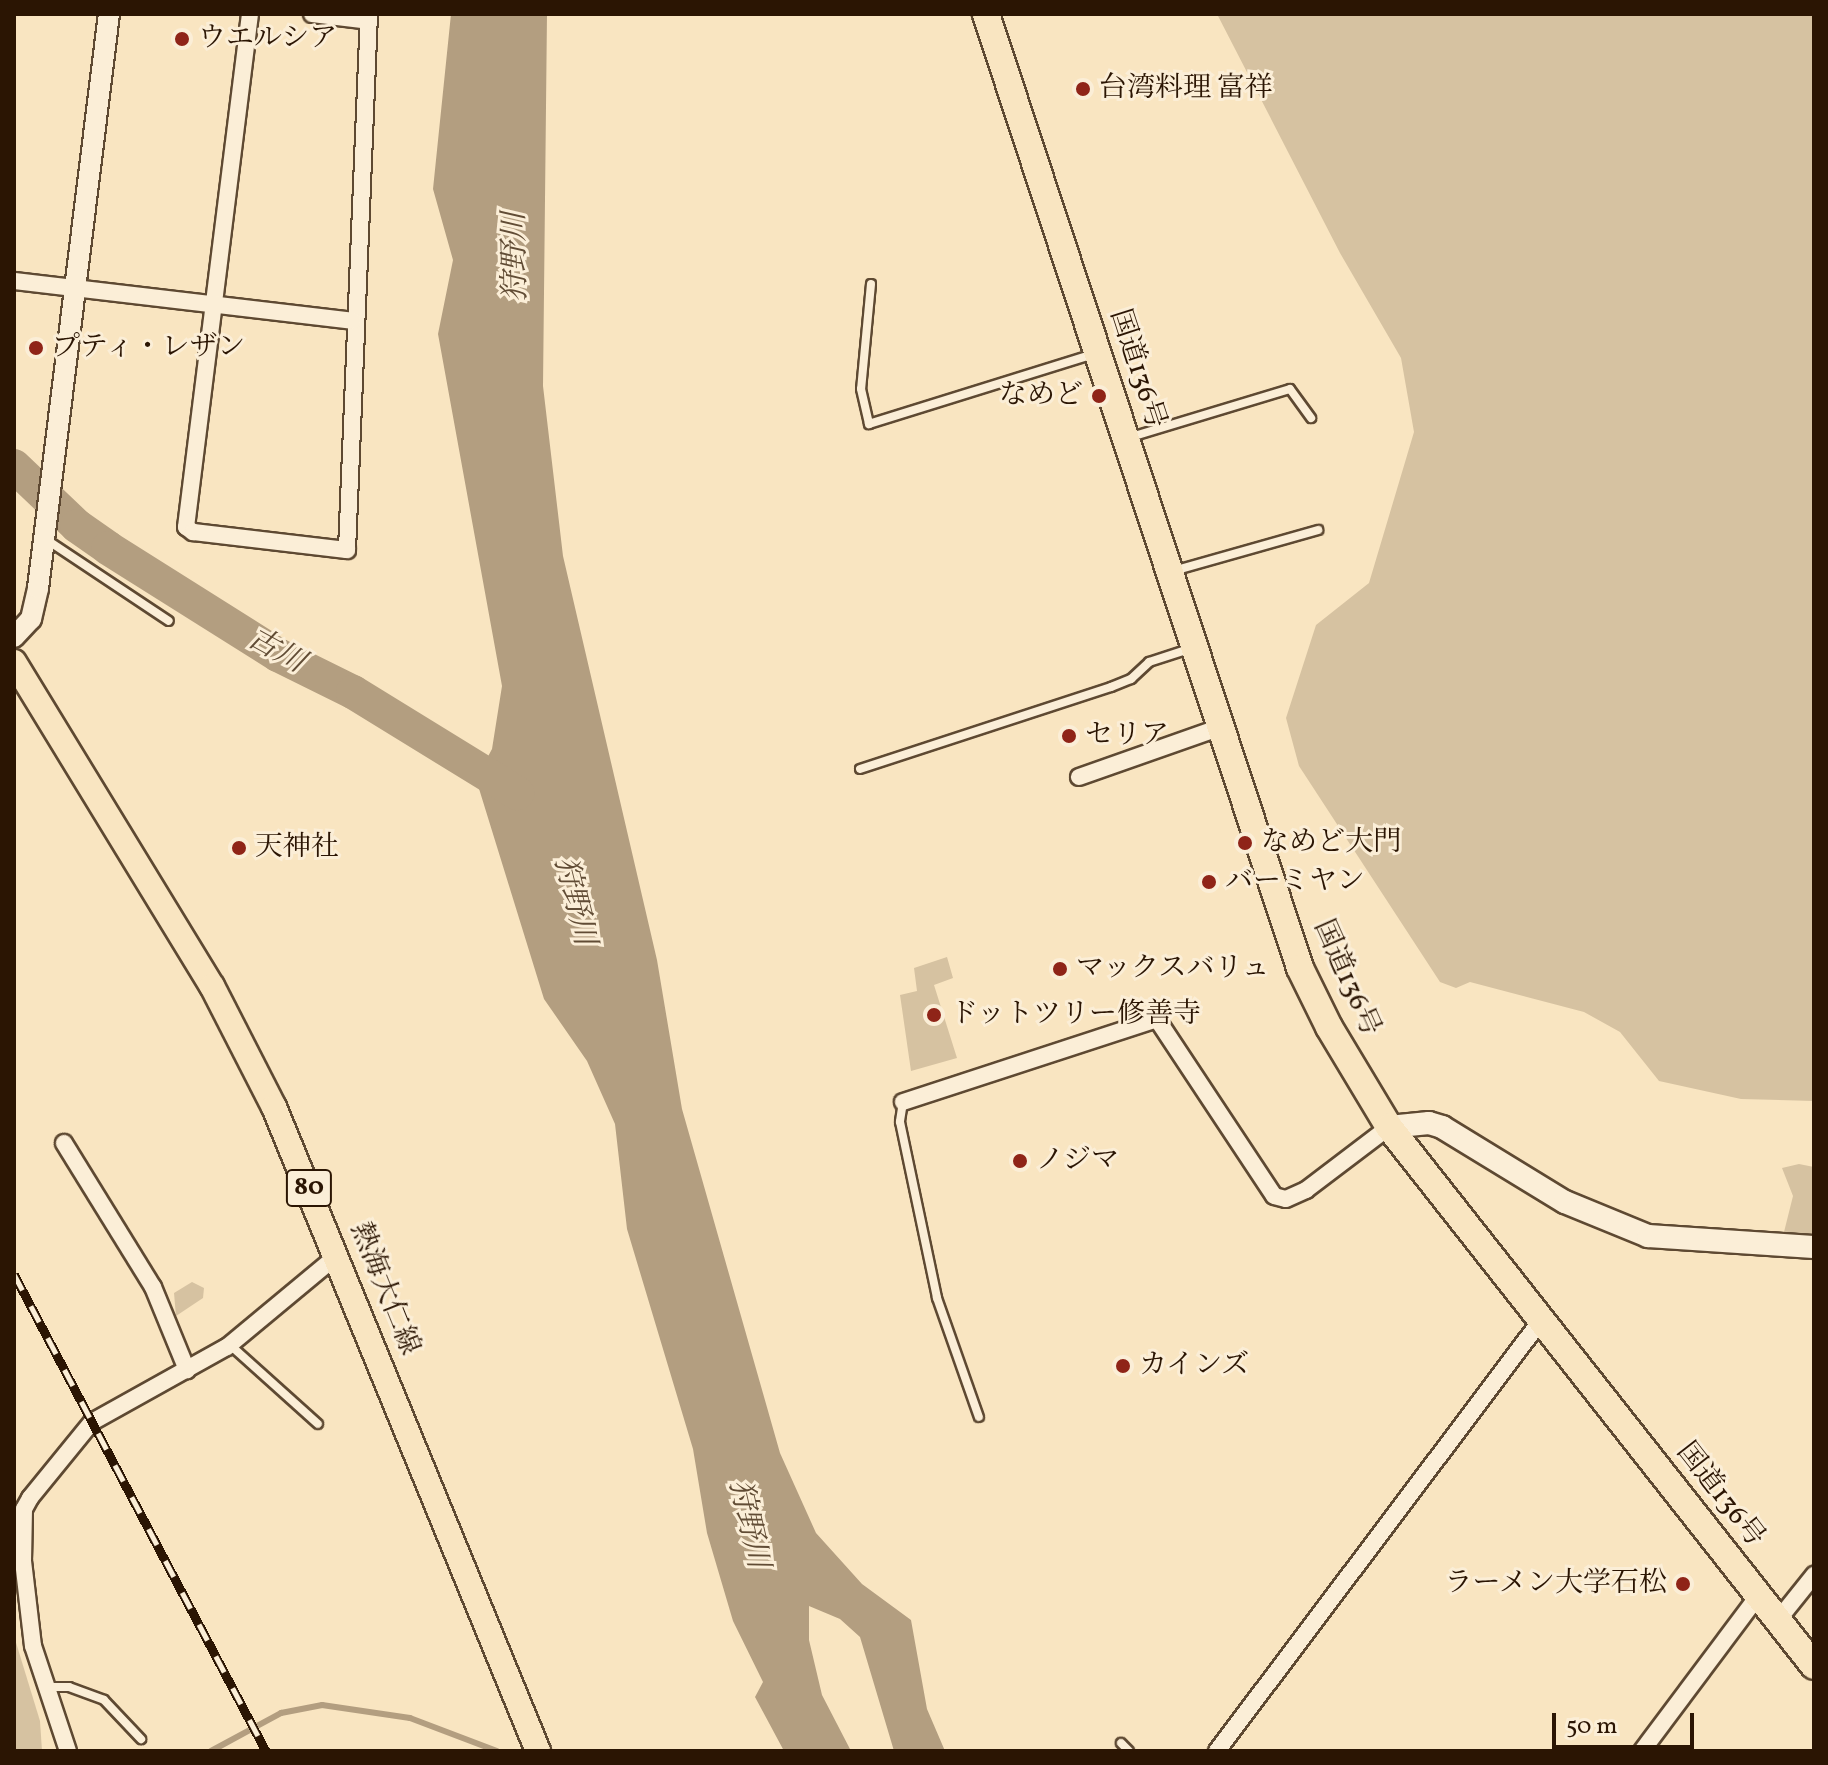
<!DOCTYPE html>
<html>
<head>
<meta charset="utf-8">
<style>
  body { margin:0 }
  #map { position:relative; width:1828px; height:1765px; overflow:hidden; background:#f9e5c1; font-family:Vollkorn,"Noto Serif JP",serif }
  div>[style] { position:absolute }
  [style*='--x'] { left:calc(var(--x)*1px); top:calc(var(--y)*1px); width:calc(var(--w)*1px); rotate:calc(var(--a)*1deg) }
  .green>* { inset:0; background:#d6c2a1 }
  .water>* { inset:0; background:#b39e80 }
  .stream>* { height:6px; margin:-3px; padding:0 3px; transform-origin:3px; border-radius:3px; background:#b39e80 }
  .river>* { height:34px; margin:-17px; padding:0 17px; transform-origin:17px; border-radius:17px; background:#b39e80 }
  .roads { filter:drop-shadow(2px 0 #5e4932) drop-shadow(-2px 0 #5e4932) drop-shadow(0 2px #5e4932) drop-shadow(0 -2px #5e4932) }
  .service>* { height:8px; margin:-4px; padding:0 4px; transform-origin:4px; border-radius:4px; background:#fbeed7 }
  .minor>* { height:16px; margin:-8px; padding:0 8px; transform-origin:8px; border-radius:8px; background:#fbeed7 }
  .tertiary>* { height:20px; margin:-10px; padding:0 10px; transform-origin:10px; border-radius:10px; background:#fbeed7 }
  .secondary>* { height:22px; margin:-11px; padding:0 11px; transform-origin:11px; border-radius:11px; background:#fbeed7 }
  .primary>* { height:24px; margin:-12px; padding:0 12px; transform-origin:12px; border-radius:12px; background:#f9e5c1 }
  .trunk>* { height:26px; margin:-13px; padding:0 13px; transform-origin:13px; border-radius:13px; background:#f9e5c1 }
  .rail>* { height:9px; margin-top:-4.5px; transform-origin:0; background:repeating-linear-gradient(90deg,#fbeed7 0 18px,#2b1503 0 36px); box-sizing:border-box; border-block:2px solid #2b1503 }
  .dots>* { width:22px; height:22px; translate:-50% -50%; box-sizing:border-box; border:4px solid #fbeed7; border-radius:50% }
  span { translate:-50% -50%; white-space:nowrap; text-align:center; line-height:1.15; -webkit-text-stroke:6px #fbeed7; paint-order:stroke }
  .shield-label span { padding:2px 6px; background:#fbeed7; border:2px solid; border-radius:6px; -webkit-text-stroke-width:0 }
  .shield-label { font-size:26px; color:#2b1503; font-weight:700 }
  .poi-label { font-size:28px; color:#2b1503 }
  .left { translate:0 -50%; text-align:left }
  .right { translate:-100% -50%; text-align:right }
  .street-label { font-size:28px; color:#2b1503 }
  .water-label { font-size:30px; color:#614c35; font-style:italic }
  .frame { position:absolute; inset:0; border:16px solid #2b1503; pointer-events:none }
  .scale { position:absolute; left:1552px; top:1713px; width:142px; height:36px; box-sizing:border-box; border:4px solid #2b1503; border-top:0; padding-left:10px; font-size:24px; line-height:28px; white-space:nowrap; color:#2b1503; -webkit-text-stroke:6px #fbeed7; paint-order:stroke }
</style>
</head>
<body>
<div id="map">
  <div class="green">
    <div style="clip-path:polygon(1217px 14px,1814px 14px,1814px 1101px,1741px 1099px,1659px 1081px,1620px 1032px,1584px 1012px,1470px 982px,1456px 988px,1440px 982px,1299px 766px,1286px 718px,1316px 625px,1369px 583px,1414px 432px,1401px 358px,1340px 253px)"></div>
    <div style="clip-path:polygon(947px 957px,953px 978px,934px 985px,957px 1058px,911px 1071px,900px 995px,917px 991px,914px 968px)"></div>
    <div style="clip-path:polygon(1799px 1164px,1814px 1167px,1814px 1236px,1784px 1232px,1793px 1196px,1782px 1168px)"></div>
    <div style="clip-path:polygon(192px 1282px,204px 1288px,203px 1298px,176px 1316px,174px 1293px)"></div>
    <div style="clip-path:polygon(14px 1636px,40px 1721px,42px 1751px,14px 1751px)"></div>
  </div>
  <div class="water">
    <div style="clip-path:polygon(451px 14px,547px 14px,543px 386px,563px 556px,657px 960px,682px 1109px,780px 1453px,816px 1533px,862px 1584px,911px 1620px,927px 1709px,945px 1751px,894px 1751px,860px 1637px,840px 1619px,809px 1606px,809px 1640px,822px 1695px,851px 1751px,784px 1751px,755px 1697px,763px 1682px,733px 1621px,707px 1533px,693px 1449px,627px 1229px,615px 1124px,587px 1061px,544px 999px,476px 779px,492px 749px,502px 686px,438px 334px,453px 260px,433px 189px)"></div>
  </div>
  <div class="stream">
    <div style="--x:211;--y:1751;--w:80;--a:-28.5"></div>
    <div style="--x:281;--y:1713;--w:42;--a:-11"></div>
    <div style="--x:322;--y:1705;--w:89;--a:8.4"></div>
    <div style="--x:410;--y:1718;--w:93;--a:20.8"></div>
  </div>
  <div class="river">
    <div style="--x:14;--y:466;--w:87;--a:43.6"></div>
    <div style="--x:77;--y:526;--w:38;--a:35"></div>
    <div style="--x:108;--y:548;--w:201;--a:32.2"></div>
    <div style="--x:278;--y:655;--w:84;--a:26.3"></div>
    <div style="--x:353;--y:692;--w:193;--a:31.6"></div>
  </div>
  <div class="roads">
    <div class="service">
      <div style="--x:871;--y:284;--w:105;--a:95.4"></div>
      <div style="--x:861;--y:389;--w:36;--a:77"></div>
      <div style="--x:869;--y:424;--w:236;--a:-17.3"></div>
      <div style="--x:1131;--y:437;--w:166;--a:-16.8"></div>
      <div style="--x:1290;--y:389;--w:36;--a:54"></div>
      <div style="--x:47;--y:540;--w:146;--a:33.6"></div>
      <div style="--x:1173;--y:571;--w:151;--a:-15.8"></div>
      <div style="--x:860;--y:769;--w:264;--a:-18.1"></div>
      <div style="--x:1111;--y:687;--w:22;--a:-22"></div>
      <div style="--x:1131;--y:679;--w:25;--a:-43"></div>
      <div style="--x:1149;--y:662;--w:45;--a:-18"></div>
      <div style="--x:903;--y:1102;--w:20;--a:99"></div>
      <div style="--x:900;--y:1122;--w:180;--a:78.1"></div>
      <div style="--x:937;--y:1298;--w:126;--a:70.6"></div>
      <div style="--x:230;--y:1345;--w:118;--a:41.9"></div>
      <div style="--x:47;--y:1687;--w:22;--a:0"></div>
      <div style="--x:69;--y:1687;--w:37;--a:20"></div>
      <div style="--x:104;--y:1700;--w:54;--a:46.5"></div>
      <div style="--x:1121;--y:1743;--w:11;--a:45"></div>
    </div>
    <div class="minor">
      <div style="--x:250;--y:14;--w:517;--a:97.11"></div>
      <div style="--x:186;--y:527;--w:9;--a:36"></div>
      <div style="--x:193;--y:532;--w:155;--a:6.7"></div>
      <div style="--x:347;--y:550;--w:536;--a:-87.65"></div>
      <div style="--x:312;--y:14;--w:57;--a:7"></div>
      <div style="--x:14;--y:281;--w:341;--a:6.7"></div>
      <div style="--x:1079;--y:777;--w:154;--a:-19.4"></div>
      <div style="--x:903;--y:1102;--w:267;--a:-18.1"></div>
      <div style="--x:1157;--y:1019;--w:212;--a:56.5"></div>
      <div style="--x:1274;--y:1196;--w:12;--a:14"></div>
      <div style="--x:1286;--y:1199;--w:22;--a:-24"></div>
      <div style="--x:1306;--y:1190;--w:104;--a:-37.2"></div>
      <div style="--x:64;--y:1143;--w:169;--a:58.3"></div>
      <div style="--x:153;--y:1287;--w:90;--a:67.7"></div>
      <div style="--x:1778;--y:1620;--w:58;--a:-51.3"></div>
      <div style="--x:68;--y:1751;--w:111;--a:-108.4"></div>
      <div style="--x:33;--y:1646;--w:86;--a:-96.7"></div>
      <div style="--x:23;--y:1561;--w:52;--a:-88.9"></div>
      <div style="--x:24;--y:1509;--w:13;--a:-61"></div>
      <div style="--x:30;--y:1498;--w:98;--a:-50.8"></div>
      <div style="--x:92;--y:1422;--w:154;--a:-29.1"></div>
      <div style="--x:227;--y:1347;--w:144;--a:-39.7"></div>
      <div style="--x:1217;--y:1751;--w:541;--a:-53.05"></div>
      <div style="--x:1642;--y:1751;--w:194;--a:-53.2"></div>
    </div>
    <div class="tertiary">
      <div style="--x:14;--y:637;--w:25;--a:-47"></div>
      <div style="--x:31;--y:619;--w:32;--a:-77"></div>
      <div style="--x:38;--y:588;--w:578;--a:-82.95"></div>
    </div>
    <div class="secondary">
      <div style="--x:1389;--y:1127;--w:40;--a:-5.7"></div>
      <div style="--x:1429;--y:1123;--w:14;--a:17"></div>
      <div style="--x:1442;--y:1127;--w:144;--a:31.4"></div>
      <div style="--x:1565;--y:1202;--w:90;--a:22.3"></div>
      <div style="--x:1648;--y:1236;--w:166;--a:3.8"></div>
    </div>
    <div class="primary">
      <div style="--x:14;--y:662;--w:380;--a:58.6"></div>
      <div style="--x:212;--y:986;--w:136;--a:62.9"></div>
      <div style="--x:274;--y:1107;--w:696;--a:67.71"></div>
    </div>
    <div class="trunk">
      <div style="--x:986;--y:14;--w:1004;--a:71.78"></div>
      <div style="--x:1300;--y:968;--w:66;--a:63.8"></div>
      <div style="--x:1329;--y:1027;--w:117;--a:59"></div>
      <div style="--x:1389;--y:1127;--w:686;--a:51.74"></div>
    </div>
  </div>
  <div class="rail">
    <div style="--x:14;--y:1274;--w:539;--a:62.15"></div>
  </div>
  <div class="dots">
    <div style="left:182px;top:39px;background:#8f2418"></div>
    <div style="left:1083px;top:89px;background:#8f2418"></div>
    <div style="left:36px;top:348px;background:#8f2418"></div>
    <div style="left:1099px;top:396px;background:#8f2418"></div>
    <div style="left:1069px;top:736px;background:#8f2418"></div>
    <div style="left:1245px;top:843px;background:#8f2418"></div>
    <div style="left:239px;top:848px;background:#8f2418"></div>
    <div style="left:1209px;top:882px;background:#8f2418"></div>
    <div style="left:1060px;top:969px;background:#8f2418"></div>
    <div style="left:934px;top:1015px;background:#8f2418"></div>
    <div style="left:1020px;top:1161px;background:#8f2418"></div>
    <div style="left:1123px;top:1366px;background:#8f2418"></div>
    <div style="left:1683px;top:1584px;background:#8f2418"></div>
  </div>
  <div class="shield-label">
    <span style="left:309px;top:1188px">80</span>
  </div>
  <div class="poi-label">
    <span class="left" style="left:198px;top:39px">ウエルシア</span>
    <span class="left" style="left:1099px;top:89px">台湾料理 富祥</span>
    <span class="left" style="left:52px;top:348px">プティ・レザン</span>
    <span class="right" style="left:1083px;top:396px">なめど</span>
    <span class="left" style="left:1085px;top:736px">セリア</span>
    <span class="left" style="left:1261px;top:843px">なめど大門</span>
    <span class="left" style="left:255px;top:848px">天神社</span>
    <span class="left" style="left:1225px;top:882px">バーミヤン</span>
    <span class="left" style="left:1076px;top:969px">マックスバリュ</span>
    <span class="left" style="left:950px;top:1015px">ドットツリー修善寺</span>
    <span class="left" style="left:1036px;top:1161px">ノジマ</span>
    <span class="left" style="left:1139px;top:1366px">カインズ</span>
    <span class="right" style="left:1667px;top:1584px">ラーメン大学石松</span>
  </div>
  <div class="street-label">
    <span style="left:1137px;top:369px;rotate:72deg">国道136号</span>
    <span style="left:1346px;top:978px;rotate:66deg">国道136号</span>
    <span style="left:384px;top:1289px;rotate:68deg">熱海大仁線</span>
    <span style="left:1720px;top:1495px;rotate:52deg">国道136号</span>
  </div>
  <div class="water-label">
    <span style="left:516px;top:257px;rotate:-91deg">狩野川</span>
    <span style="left:276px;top:651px;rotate:29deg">古川</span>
    <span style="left:574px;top:901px;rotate:76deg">狩野川</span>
    <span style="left:748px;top:1524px;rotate:77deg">狩野川</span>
  </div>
  <div class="frame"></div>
  <div class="scale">50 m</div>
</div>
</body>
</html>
